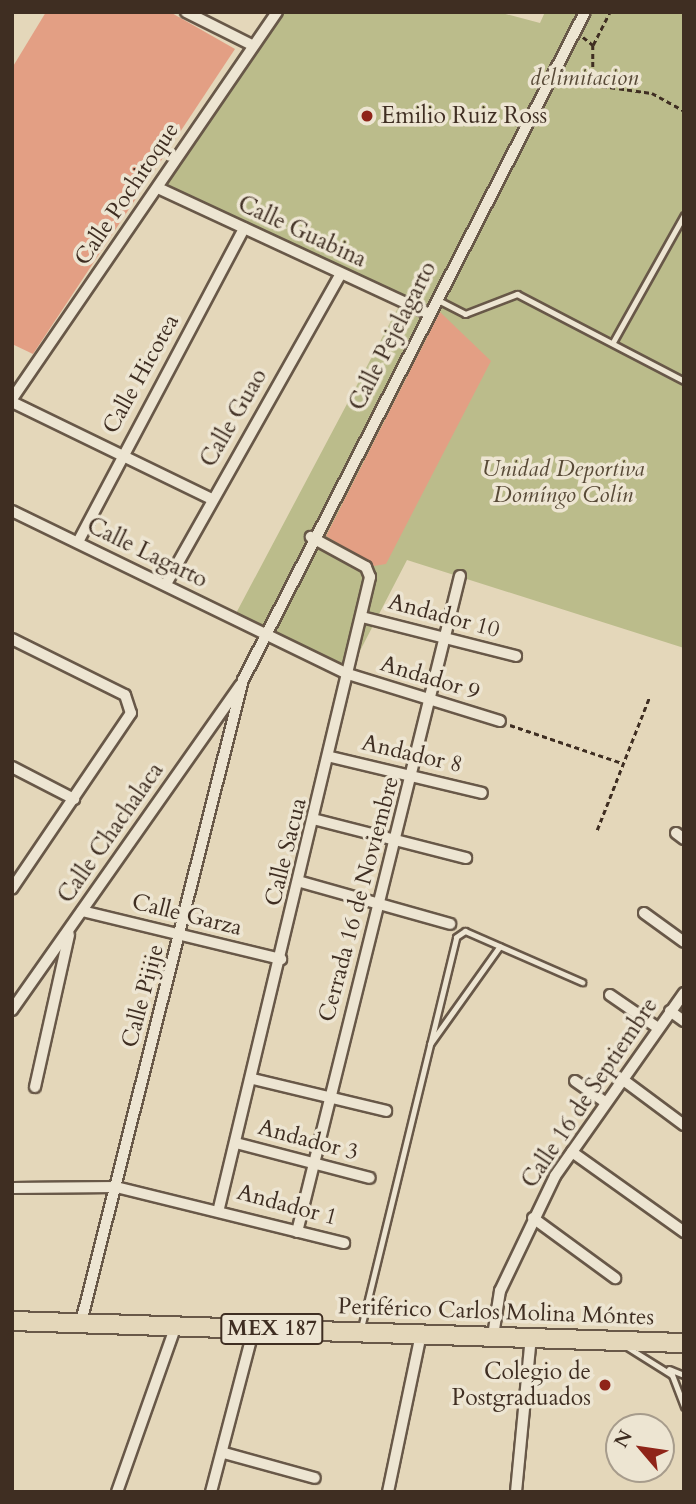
<!DOCTYPE html>
<html>
<head>
<meta charset="utf-8">
<style>
  body { margin:0 }
  #map { position:relative; width:696px; height:1504px; overflow:hidden; background:#e4d7ba; font-family:Cardo,serif }
  div>[style] { position:absolute }
  [style*='--x'] { left:calc(var(--x)*1px); top:calc(var(--y)*1px); width:calc(var(--w)*1px); rotate:calc(var(--a)*1deg) }
  .green>* { inset:0; background:#bbbc8b }
  .building>* { inset:0; background:#e39f84 }
  .path>* { height:2.5px; margin-top:-1.25px; transform-origin:0; background:repeating-linear-gradient(90deg,#3f2e22 0 5px,transparent 0 8.5px) }
  .roads { filter:drop-shadow(2px 0 #685848) drop-shadow(-2px 0 #685848) drop-shadow(0 2px #685848) drop-shadow(0 -2px #685848) }
  .service>* { height:5px; margin:-2.5px; padding:0 2.5px; transform-origin:2.5px; border-radius:2.5px; background:#ede5d2 }
  .minor>* { height:10px; margin:-5px; padding:0 5px; transform-origin:5px; border-radius:5px; background:#ede5d2 }
  .primary>* { height:18px; margin:-9px; padding:0 9px; transform-origin:9px; border-radius:9px; background:#e4d7ba }
  .dots>* { width:19px; height:19px; translate:-50% -50%; box-sizing:border-box; border:4px solid #ede5d2; border-radius:50% }
  span { translate:-50% -50%; white-space:nowrap; text-align:center; line-height:1.15; -webkit-text-stroke:7px #ede5d2; paint-order:stroke }
  .shield-label span { padding:2px 5px; background:#ede5d2; border:2px solid; border-radius:5px; -webkit-text-stroke-width:0 }
  .shield-label { font-size:21px; color:#3f2e22; font-weight:700 }
  .park-label { font-size:23px; color:#584a37; font-style:italic }
  .poi-label { font-size:23px; color:#3f2e22 }
  .left { translate:0 -50%; text-align:left }
  .right { translate:-100% -50%; text-align:right }
  .street-label { font-size:23px; color:#3f2e22 }
  .frame { position:absolute; inset:0; border:14px solid #3f2e22; pointer-events:none }
  .north { position:absolute; left:605px; top:1413px; width:70px; height:70px; box-sizing:border-box; background:#ede5d2; border:2px solid #a79c8c; border-radius:50%; rotate:299deg; font-size:19px; font-weight:700; line-height:28px; text-align:center; color:#3f2e22 }
  .north::after { content:''; display:block; margin:auto; width:24px; height:32px; background:#8f2418; clip-path:polygon(50% 0,100% 100%,50% 72%,0 100%) }
</style>
</head>
<body>
<div id="map">
  <div class="green">
    <div style="clip-path:polygon(277px 12px,498px 12px,540px 23px,545px 12px,684px 12px,684px 648px,407px 560px,348px 674px,233px 619px,401px 302px,158px 188px)"></div>
  </div>
  <div class="building">
    <div style="clip-path:polygon(46px 12px,170px 12px,235px 49px,33px 354px,12px 344px,12px 68px)"></div>
    <div style="clip-path:polygon(440px 312px,491px 361px,386px 564px,374px 566px,326px 536px)"></div>
  </div>
  <div class="path">
    <div style="--x:583;--y:37;--w:13;--a:39"></div>
    <div style="--x:593;--y:45;--w:37;--a:-63"></div>
    <div style="--x:593;--y:45;--w:34;--a:90"></div>
    <div style="--x:593;--y:79;--w:11;--a:38"></div>
    <div style="--x:602;--y:86;--w:50;--a:8"></div>
    <div style="--x:652;--y:93;--w:37;--a:29"></div>
    <div style="--x:510;--y:725;--w:118;--a:18.7"></div>
    <div style="--x:597;--y:830;--w:142;--a:-68.5"></div>
  </div>
  <div class="roads">
    <div class="service">
      <div style="--x:436;--y:299;--w:33;--a:27"></div>
      <div style="--x:465;--y:314;--w:56;--a:-21"></div>
      <div style="--x:517;--y:294;--w:188;--a:27.5"></div>
      <div style="--x:613;--y:342;--w:145;--a:-60.8"></div>
      <div style="--x:430;--y:1044;--w:120;--a:-54.5"></div>
      <div style="--x:361;--y:1328;--w:402;--a:-76.3"></div>
      <div style="--x:456;--y:937;--w:11;--a:-34"></div>
      <div style="--x:465;--y:931;--w:128;--a:23.6"></div>
      <div style="--x:627;--y:1347;--w:53;--a:31.9"></div>
      <div style="--x:672;--y:1375;--w:34;--a:69"></div>
      <div style="--x:669;--y:1369;--w:16;--a:22"></div>
    </div>
    <div class="minor">
      <div style="--x:186;--y:12;--w:74;--a:26.6"></div>
      <div style="--x:158;--y:188;--w:299;--a:24.9"></div>
      <div style="--x:12;--y:399;--w:469;--a:-55.6"></div>
      <div style="--x:12;--y:402;--w:222;--a:25.9"></div>
      <div style="--x:12;--y:511;--w:373;--a:25.9"></div>
      <div style="--x:348;--y:674;--w:159;--a:17.2"></div>
      <div style="--x:78;--y:542;--w:355;--a:-62.1"></div>
      <div style="--x:166;--y:584;--w:356;--a:-60.6"></div>
      <div style="--x:362;--y:617;--w:159;--a:14.2"></div>
      <div style="--x:12;--y:639;--w:126;--a:26.4"></div>
      <div style="--x:125;--y:695;--w:19;--a:72"></div>
      <div style="--x:131;--y:713;--w:212;--a:124.1"></div>
      <div style="--x:331;--y:757;--w:155;--a:13.4"></div>
      <div style="--x:12;--y:767;--w:70;--a:27.3"></div>
      <div style="--x:317;--y:820;--w:154;--a:14.3"></div>
      <div style="--x:676;--y:833;--w:10;--a:37"></div>
      <div style="--x:301;--y:882;--w:155;--a:15.7"></div>
      <div style="--x:82;--y:911;--w:205;--a:13.6"></div>
      <div style="--x:644;--y:913;--w:49;--a:35.9"></div>
      <div style="--x:610;--y:995;--w:58;--a:34.5"></div>
      <div style="--x:12;--y:1010;--w:397;--a:-54.9"></div>
      <div style="--x:670;--y:1011;--w:17;--a:36"></div>
      <div style="--x:253;--y:1079;--w:137;--a:13.5"></div>
      <div style="--x:622;--y:1079;--w:77;--a:36.6"></div>
      <div style="--x:575;--y:1081;--w:37;--a:35"></div>
      <div style="--x:35;--y:1087;--w:156;--a:-77.4"></div>
      <div style="--x:236;--y:1143;--w:138;--a:14.6"></div>
      <div style="--x:572;--y:1152;--w:138;--a:35.5"></div>
      <div style="--x:12;--y:1188;--w:104;--a:-0.6"></div>
      <div style="--x:116;--y:1187;--w:235;--a:13.8"></div>
      <div style="--x:219;--y:1208;--w:649;--a:-76.54"></div>
      <div style="--x:370;--y:577;--w:11;--a:-112"></div>
      <div style="--x:366;--y:567;--w:63;--a:-151.4"></div>
      <div style="--x:533;--y:1218;--w:102;--a:36.2"></div>
      <div style="--x:297;--y:1232;--w:676;--a:-76.05"></div>
      <div style="--x:81;--y:1322;--w:662;--a:-75.84"></div>
      <div style="--x:243;--y:680;--w:750;--a:-62.89"></div>
      <div style="--x:493;--y:1336;--w:46;--a:-81.2"></div>
      <div style="--x:500;--y:1291;--w:127;--a:-64.4"></div>
      <div style="--x:555;--y:1176;--w:224;--a:-54.8"></div>
      <div style="--x:224;--y:1453;--w:94;--a:15.4"></div>
      <div style="--x:117;--y:1492;--w:177;--a:-70.5"></div>
      <div style="--x:211;--y:1492;--w:170;--a:-75.3"></div>
      <div style="--x:388;--y:1492;--w:161;--a:-78.2"></div>
      <div style="--x:516;--y:1492;--w:157;--a:-84.5"></div>
    </div>
    <div class="primary">
      <div style="--x:12;--y:1321;--w:672;--a:1.88"></div>
    </div>
  </div>
  <div class="dots">
    <div style="left:367px;top:116px;background:#8f2418"></div>
    <div style="left:605px;top:1385px;background:#8f2418"></div>
  </div>
  <div class="shield-label">
    <span style="left:272px;top:1329px">MEX 187</span>
  </div>
  <div class="park-label">
    <span style="left:584px;top:78px">delimitacion</span>
    <span style="left:563px;top:482px">Unidad Deportiva<br>Domíngo Colín</span>
  </div>
  <div class="poi-label">
    <span class="left" style="left:381px;top:116px">Emilio Ruiz Ross</span>
    <span class="right" style="left:591px;top:1385px">Colegio de<br>Postgraduados</span>
  </div>
  <div class="street-label">
    <span style="left:127px;top:194px;rotate:-56deg">Calle Pochitoque</span>
    <span style="left:302px;top:232px;rotate:25deg">Calle Guabina</span>
    <span style="left:393px;top:336px;rotate:-63deg">Calle Pejelagarto</span>
    <span style="left:141px;top:374px;rotate:-61deg">Calle Hicotea</span>
    <span style="left:234px;top:418px;rotate:-60deg">Calle Guao</span>
    <span style="left:147px;top:553px;rotate:26deg">Calle Lagarto</span>
    <span style="left:444px;top:616px;rotate:15deg">Andador 10</span>
    <span style="left:430px;top:678px;rotate:17deg">Andador 9</span>
    <span style="left:412px;top:754px;rotate:13deg">Andador 8</span>
    <span style="left:111px;top:833px;rotate:-55deg">Calle Chachalaca</span>
    <span style="left:286px;top:852px;rotate:-76deg">Calle Sacua</span>
    <span style="left:359px;top:899px;rotate:-75deg">Cerrada 16 de Noviembre</span>
    <span style="left:187px;top:915px;rotate:14deg">Calle Garza</span>
    <span style="left:143px;top:996px;rotate:-75deg">Calle Pijije</span>
    <span style="left:590px;top:1093px;rotate:-56deg">Calle 16 de Septiembre</span>
    <span style="left:308px;top:1140px;rotate:15deg">Andador 3</span>
    <span style="left:287px;top:1205px;rotate:15deg">Andador 1</span>
    <span style="left:496px;top:1312px;rotate:2deg">Periférico Carlos Molina Móntes</span>
  </div>
  <div class="frame"></div>
  <div class="north">N</div>
</div>
</body>
</html>
